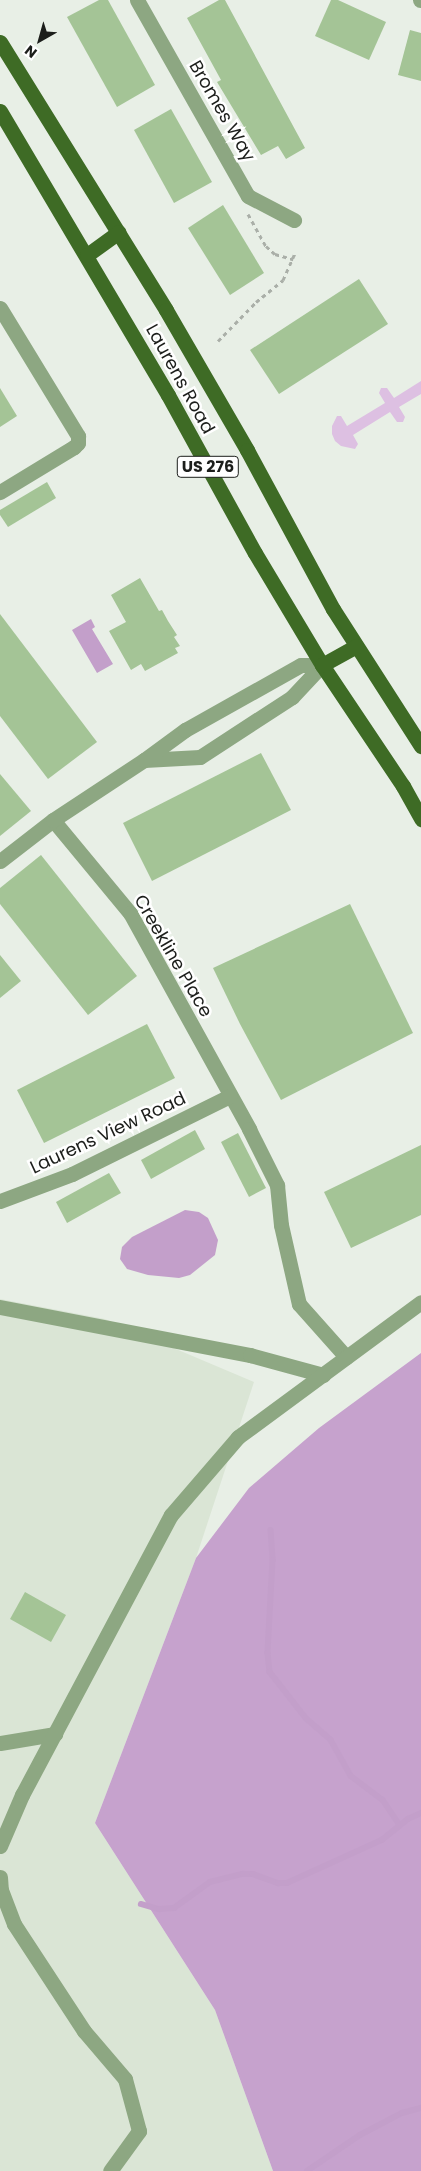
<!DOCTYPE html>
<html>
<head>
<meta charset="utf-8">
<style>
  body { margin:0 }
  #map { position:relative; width:421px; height:2171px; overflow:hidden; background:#e8efe6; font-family:Poppins,sans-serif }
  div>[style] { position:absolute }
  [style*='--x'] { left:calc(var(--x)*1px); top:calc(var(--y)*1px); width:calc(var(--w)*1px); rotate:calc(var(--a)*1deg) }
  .built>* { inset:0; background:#dae5d5 }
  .green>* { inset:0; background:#ddc0e2 }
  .forest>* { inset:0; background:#c6a2cd }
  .water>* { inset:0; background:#c39fca }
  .stream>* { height:5.5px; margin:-2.75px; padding:0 2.75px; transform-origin:2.75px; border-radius:2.75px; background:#c39fca }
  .building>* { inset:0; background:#a4c496 }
  .path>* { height:3px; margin-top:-1.5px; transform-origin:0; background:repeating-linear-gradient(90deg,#aaafa8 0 4px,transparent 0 8px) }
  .minor>* { height:15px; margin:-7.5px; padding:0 7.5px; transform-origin:7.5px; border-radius:7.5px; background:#8da782 }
  .major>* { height:15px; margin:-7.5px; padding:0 7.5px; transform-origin:7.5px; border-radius:7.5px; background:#3e6b25 }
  span { translate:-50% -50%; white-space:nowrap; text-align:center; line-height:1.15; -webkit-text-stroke:5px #fff; paint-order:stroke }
  .shield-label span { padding:1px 4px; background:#fff; border:1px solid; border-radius:4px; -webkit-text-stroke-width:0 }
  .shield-label { font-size:16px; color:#1c1e1b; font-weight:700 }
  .street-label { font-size:18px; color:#1c1e1b }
  .north { position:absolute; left:15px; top:15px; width:50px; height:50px; -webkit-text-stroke:4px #fff; paint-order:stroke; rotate:218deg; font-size:14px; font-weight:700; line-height:20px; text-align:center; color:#1c1e1b }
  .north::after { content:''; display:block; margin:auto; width:18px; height:22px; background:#1c1e1b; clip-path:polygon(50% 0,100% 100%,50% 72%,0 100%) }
</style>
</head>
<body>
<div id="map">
  <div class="built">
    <div style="clip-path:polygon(0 1299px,105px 1319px,254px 1382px,196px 1558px,95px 1823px,215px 2010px,273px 2171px,0 2171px)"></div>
  </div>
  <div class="green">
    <div style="clip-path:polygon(421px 381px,421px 394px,399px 407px,405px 417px,403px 422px,397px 422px,390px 412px,353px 435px,358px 444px,355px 449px,341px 446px,335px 441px,332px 434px,332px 426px,337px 416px,341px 416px,347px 426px,385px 403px,379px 393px,381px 388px,387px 388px,394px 398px)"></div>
  </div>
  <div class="forest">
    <div style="clip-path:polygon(421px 1353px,421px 2171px,273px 2171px,215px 2010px,95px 1823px,196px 1558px,249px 1488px,319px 1428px)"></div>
  </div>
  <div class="water">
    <div style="clip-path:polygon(91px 619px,95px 627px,92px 629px,113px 664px,97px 673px,72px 630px)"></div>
    <div style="clip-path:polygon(185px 1210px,199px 1212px,208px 1218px,218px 1240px,215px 1255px,190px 1275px,179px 1278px,148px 1275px,127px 1269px,120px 1259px,122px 1247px,132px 1237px)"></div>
  </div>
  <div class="stream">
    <div style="--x:271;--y:1530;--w:30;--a:86"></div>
    <div style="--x:273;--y:1560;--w:93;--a:93.1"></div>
    <div style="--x:268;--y:1653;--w:19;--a:84"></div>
    <div style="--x:270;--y:1672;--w:58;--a:52"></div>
    <div style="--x:306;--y:1718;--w:33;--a:41"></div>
    <div style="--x:331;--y:1740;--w:41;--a:60.9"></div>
    <div style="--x:351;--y:1776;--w:40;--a:37"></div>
    <div style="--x:383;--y:1800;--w:30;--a:56"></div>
    <div style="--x:141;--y:1904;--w:19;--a:16"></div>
    <div style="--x:159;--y:1909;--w:15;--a:-4"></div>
    <div style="--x:174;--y:1908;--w:44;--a:-35.8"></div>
    <div style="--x:210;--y:1882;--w:34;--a:-14"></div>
    <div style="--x:243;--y:1874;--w:10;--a:0"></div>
    <div style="--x:253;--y:1874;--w:27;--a:20"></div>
    <div style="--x:278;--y:1883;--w:9;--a:0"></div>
    <div style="--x:287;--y:1883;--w:104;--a:-24.4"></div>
    <div style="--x:382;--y:1840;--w:33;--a:-39"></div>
    <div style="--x:408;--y:1819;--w:14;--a:-25"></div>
    <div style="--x:307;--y:2171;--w:64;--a:-34.2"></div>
    <div style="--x:360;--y:2135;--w:47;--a:-27.6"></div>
    <div style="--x:402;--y:2113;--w:20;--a:-15"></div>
  </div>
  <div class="building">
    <div style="clip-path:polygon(99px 0,108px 0,155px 85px,117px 107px,67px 17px)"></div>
    <div style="clip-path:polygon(219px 0,225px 0,305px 148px,286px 159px,278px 146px,261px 155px,217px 82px,221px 80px,187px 18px)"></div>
    <div style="clip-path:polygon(331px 0,338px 0,386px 22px,369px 60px,315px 36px)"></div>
    <div style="clip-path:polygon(410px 30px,421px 33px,421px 81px,398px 75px)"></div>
    <div style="clip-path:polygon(171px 109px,212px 182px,174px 203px,134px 130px)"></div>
    <div style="clip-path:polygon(223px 205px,264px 273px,230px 295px,188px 228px)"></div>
    <div style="clip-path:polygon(359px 279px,388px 324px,279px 394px,250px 350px)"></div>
    <div style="clip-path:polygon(0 388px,17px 416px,0 427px)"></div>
    <div style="clip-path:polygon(47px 482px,56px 498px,8px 527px,0 515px,0 510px)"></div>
    <div style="clip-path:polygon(140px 578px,159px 611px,162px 610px,168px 621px,177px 635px,174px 637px,180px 646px,175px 648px,178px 653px,145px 671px,141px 664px,131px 670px,109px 631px,126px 622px,111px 595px)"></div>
    <div style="clip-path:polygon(0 614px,97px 742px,48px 779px,0 716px)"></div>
    <div style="clip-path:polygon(261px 753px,291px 810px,152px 881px,123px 823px)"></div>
    <div style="clip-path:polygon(0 774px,31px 811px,0 836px)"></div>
    <div style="clip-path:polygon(41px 855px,137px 976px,88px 1015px,0 904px,0 888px)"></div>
    <div style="clip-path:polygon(350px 904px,413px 1033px,281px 1100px,240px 1024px,213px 968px)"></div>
    <div style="clip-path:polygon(0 955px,21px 981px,0 998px)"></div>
    <div style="clip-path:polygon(147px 1024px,175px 1078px,44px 1143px,17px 1090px)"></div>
    <div style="clip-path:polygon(195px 1130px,205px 1149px,151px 1179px,141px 1160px)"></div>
    <div style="clip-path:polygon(238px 1133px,266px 1188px,249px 1197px,221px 1142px)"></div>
    <div style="clip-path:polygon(421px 1145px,421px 1215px,351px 1248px,324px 1192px)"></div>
    <div style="clip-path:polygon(109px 1173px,121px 1193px,67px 1223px,56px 1202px)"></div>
    <div style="clip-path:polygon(25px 1592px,66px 1615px,51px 1642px,10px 1619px)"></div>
  </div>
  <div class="path">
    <div style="--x:248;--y:214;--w:37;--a:61"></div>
    <div style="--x:266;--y:246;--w:12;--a:42"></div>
    <div style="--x:275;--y:254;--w:19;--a:16"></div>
    <div style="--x:218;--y:341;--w:54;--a:-45.7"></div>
    <div style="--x:256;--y:302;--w:35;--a:-39"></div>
    <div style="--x:283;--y:280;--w:30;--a:-66"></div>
  </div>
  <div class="minor">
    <div style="--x:137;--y:0;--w:225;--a:60.5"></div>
    <div style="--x:248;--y:196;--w:52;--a:27.6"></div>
    <div style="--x:420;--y:0;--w:1;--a:0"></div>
    <div style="--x:0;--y:308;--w:150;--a:58.6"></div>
    <div style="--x:78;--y:436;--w:7;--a:90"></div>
    <div style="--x:78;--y:443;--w:6;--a:135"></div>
    <div style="--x:74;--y:447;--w:87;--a:148.7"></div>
    <div style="--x:144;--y:760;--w:56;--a:-3.1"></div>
    <div style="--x:200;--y:757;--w:110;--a:-33.1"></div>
    <div style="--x:292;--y:697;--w:44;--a:-46.8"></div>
    <div style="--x:53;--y:820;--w:121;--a:50.4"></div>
    <div style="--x:130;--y:913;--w:247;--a:61.1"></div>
    <div style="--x:249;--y:1129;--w:63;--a:63.4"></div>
    <div style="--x:277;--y:1185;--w:40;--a:84.3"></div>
    <div style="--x:281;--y:1225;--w:81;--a:77.2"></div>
    <div style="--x:299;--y:1304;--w:71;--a:48.4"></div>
    <div style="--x:0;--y:861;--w:67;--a:-37.7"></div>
    <div style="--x:53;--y:820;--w:109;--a:-33.4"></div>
    <div style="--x:144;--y:760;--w:51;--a:-36.2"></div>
    <div style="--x:185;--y:730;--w:133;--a:-29.3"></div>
    <div style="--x:301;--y:665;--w:21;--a:0"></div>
    <div style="--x:0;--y:1201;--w:77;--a:-20.6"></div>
    <div style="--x:72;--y:1174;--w:176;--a:-26.3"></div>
    <div style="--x:0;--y:1307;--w:255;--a:10.9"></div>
    <div style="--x:250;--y:1355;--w:76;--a:15.3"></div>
    <div style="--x:0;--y:1743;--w:56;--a:-9.3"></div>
    <div style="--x:0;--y:1846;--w:56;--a:-66.7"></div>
    <div style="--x:22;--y:1795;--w:317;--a:-62"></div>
    <div style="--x:171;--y:1515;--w:103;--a:-49.3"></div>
    <div style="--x:238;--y:1437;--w:227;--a:-36.4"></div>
    <div style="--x:0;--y:1877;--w:13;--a:86"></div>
    <div style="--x:1;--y:1890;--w:36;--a:69"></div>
    <div style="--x:14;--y:1924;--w:128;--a:56.8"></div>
    <div style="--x:84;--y:2031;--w:63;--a:49.5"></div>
    <div style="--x:125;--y:2079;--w:54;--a:74.9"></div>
    <div style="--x:139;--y:2131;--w:49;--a:125.9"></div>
  </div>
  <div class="major">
    <div style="--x:0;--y:42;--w:315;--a:58.2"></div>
    <div style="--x:166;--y:310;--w:162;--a:59.9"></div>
    <div style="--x:247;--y:450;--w:181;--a:61.6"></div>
    <div style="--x:333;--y:609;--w:163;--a:57.3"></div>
    <div style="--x:0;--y:111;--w:330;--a:59.4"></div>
    <div style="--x:168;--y:395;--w:180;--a:61.2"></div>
    <div style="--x:255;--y:553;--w:131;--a:59.1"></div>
    <div style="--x:322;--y:665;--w:146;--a:56.2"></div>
    <div style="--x:403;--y:786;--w:38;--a:61"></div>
    <div style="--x:87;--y:255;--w:39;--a:-36"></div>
    <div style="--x:322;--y:665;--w:39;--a:-29"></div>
  </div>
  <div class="shield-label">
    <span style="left:208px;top:467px">US 276</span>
  </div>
  <div class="street-label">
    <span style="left:222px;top:111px;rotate:60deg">Bromes Way</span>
    <span style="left:180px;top:379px;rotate:61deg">Laurens Road</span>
    <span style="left:173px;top:956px;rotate:60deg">Creekline Place</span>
    <span style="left:108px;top:1133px;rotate:-25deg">Laurens View Road</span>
  </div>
  <div class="north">N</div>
</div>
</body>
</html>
